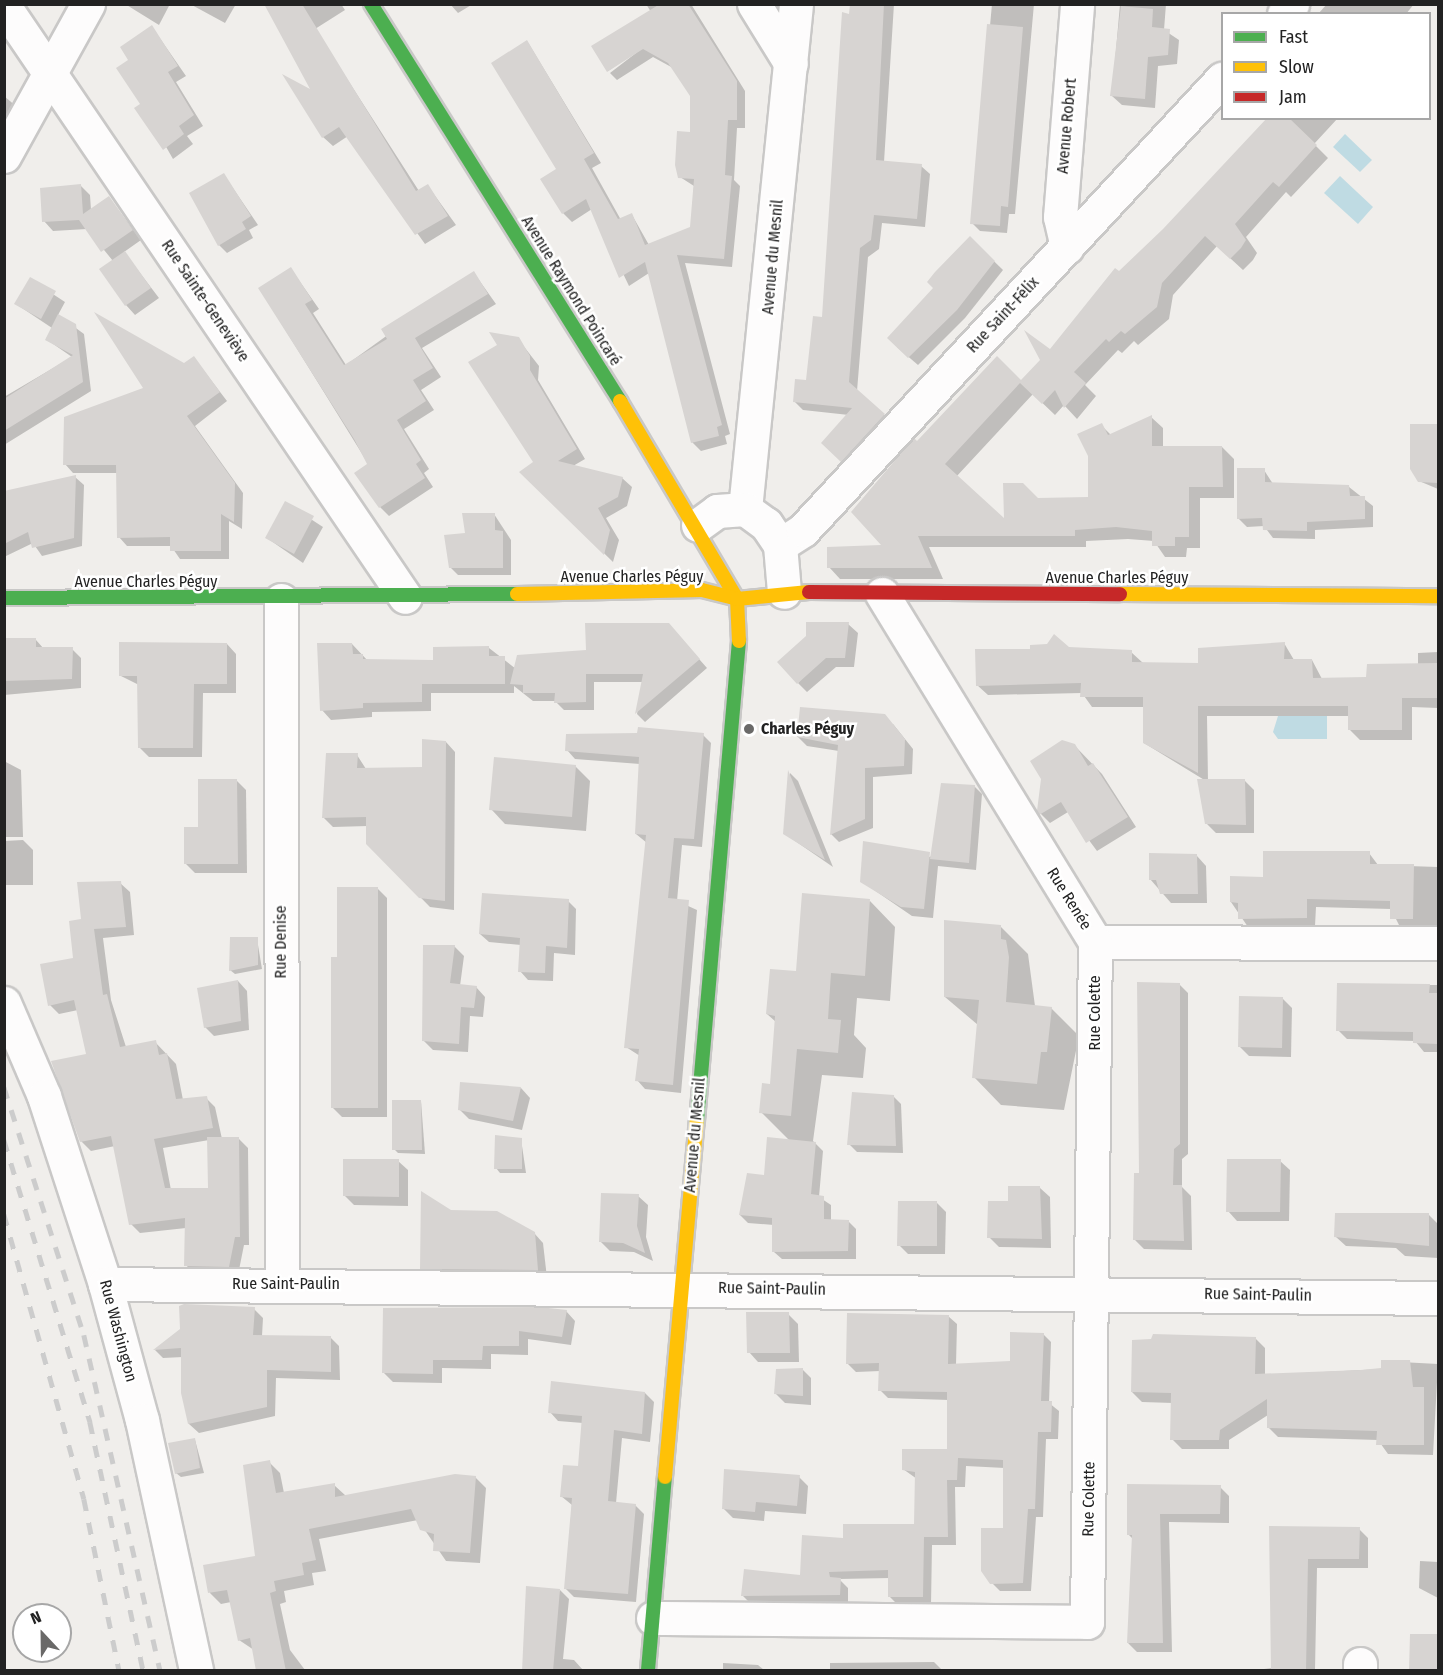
<!DOCTYPE html>
<html>
<head>
<meta charset="utf-8">
<style>
  body { margin:0 }
  #map { position:relative; width:1443px; height:1675px; overflow:hidden; background:#f0eeeb; font-family:"Fira Sans Condensed",sans-serif }
  div>[style] { position:absolute }
  [style*='--x'] { left:calc(var(--x)*1px); top:calc(var(--y)*1px); width:calc(var(--w)*1px); rotate:calc(var(--a)*1deg) }
  .water>* { inset:0; background:#bfdbe3 }
  .shadow>* { inset:0; background:#0003 }
  .building>* { inset:0; background:#d7d4d2 }
  .roads { filter:drop-shadow(2px 0 #c9c8c7) drop-shadow(-2px 0 #c9c8c7) drop-shadow(0 2px #c9c8c7) drop-shadow(0 -2px #c9c8c7) }
  .street>* { height:33px; margin:-16.5px; padding:0 16.5px; transform-origin:16.5px; border-radius:16.5px; background:#fdfcfc }
  .fast>* { height:14px; margin:-7px; padding:0 7px; transform-origin:7px; border-radius:7px; background:#4caf50 }
  .slow>* { height:14px; margin:-7px; padding:0 7px; transform-origin:7px; border-radius:7px; background:#ffc107 }
  .jam>* { height:14px; margin:-7px; padding:0 7px; transform-origin:7px; border-radius:7px; background:#c62828 }
  .rail>* { height:4.5px; margin-top:-2.25px; transform-origin:0; background:repeating-linear-gradient(90deg,#ccc 0 12px,transparent 0 24px) }
  .dots>* { width:16px; height:16px; translate:-50% -50%; box-sizing:border-box; border:3px solid #fff; border-radius:50% }
  span { translate:-50% -50%; white-space:nowrap; text-align:center; line-height:1.15; -webkit-text-stroke:5px #fff; paint-order:stroke }
  .street-label { font-size:16px; color:#222 }
  .poi-label { font-size:16px; color:#222; font-weight:700 }
  .left { translate:0 -50%; text-align:left }
  .frame { position:absolute; inset:0; border:6px solid #222; pointer-events:none }
  .legend { position:absolute; left:1221px; top:12px; width:210px; height:108px; box-sizing:border-box; background:#fff; border:2px solid #a7a7a7; margin:0; padding:8px 10px; list-style:none; font-size:18px; color:#222 }
  .legend li { display:flex; align-items:center; gap:12px; height:30px }
  .legend b { width:30px; border:2px solid #a7a7a7 }
  .north { position:absolute; left:12px; top:1603px; width:60px; height:60px; box-sizing:border-box; background:#fff; border:2px solid #a7a7a7; border-radius:50%; rotate:338deg; font-size:16px; font-weight:700; line-height:24px; text-align:center; color:#222 }
  .north::after { content:''; display:block; margin:auto; width:21px; height:27px; background:#6a6968; clip-path:polygon(50% 0,100% 100%,50% 72%,0 100%) }
</style>
</head>
<body>
<div id="map">
  <div class="water">
    <div style="clip-path:polygon(1345px 134px,1372px 160px,1360px 172px,1333px 147px)"></div>
    <div style="clip-path:polygon(1340px 176px,1373px 207px,1358px 224px,1324px 193px)"></div>
    <div style="clip-path:polygon(1278px 716px,1327px 716px,1327px 739px,1278px 739px,1273px 732px)"></div>
  </div>
  <div class="shadow">
    <div style="clip-path:polygon(125px 4px,170px 4px,159px 25px)"></div>
    <div style="clip-path:polygon(190px 4px,236px 4px,225px 23px)"></div>
    <div style="clip-path:polygon(277px 4px,341px 4px,345px 10px,315px 29px,419px 191px,428px 186px,456px 225px,425px 244px,348px 136px,333px 146px,323px 137px,314px 93px)"></div>
    <div style="clip-path:polygon(450px 4px,473px 4px,458px 13px)"></div>
    <div style="clip-path:polygon(646px 4px,691px 4px,745px 91px,745px 128px,737px 128px,734px 180px,740px 186px,732px 267px,685px 263px,730px 434px,725px 436px,727px 444px,701px 451px,692px 442px,649px 273px,629px 286px,592px 209px,572px 222px,563px 213px,558px 169px,527px 41px,601px 163px,592px 168px,621px 220px,632px 215px,649px 245px,691px 228px,694px 186px,680px 177px,691px 133px,691px 96px,673px 68px,653px 57px,617px 80px,610px 73px,649px 43px,608px 71px,593px 47px,651px 12px)"></div>
    <div style="clip-path:polygon(853px 4px,894px 4px,884px 162px,921px 166px,930px 174px,925px 227px,882px 223px,879px 249px,868px 257px,857px 391px,893px 423px,850px 469px,823px 443px,849px 415px,803px 410px,794px 401px,808px 381px,823px 319px)"></div>
    <div style="clip-path:polygon(992px 4px,1034px 4px,1015px 214px,1009px 214px,1007px 233px,980px 231px,972px 223px)"></div>
    <div style="clip-path:polygon(1120px 4px,1166px 4px,1164px 30px,1179px 40px,1177px 64px,1158px 66px,1155px 108px,1122px 105px,1112px 96px)"></div>
    <div style="clip-path:polygon(1327px 4px,1414px 4px,1406px 14px,1318px 14px)"></div>
    <div style="clip-path:polygon(152px 27px,186px 76px,176px 82px,203px 126px,187px 136px,193px 144px,173px 159px,142px 105px)"></div>
    <div style="clip-path:polygon(4px 96px,17px 107px,4px 130px)"></div>
    <div style="clip-path:polygon(1268px 118px,1338px 118px,1314px 144px,1328px 158px,1291px 197px,1286px 192px,1246px 237px,1257px 253px,1253px 260px,1243px 270px,1217px 246px,1173px 295px,1169px 319px,1138px 345px,1134px 341px,1122px 353px,1118px 350px,1085px 385px,1096px 396px,1077px 419px,1064px 405px,1055px 415px,1033px 394px,956px 477px,1006px 522px,1038px 500px,1090px 498px,1101px 425px,1111px 435px,1151px 417px,1163px 428px,1163px 448px,1222px 447px,1234px 459px,1234px 498px,1200px 498px,1200px 548px,1187px 548px,1186px 557px,1165px 557px,1154px 541px,1128px 539px,1086px 541px,1086px 547px,929px 547px,943px 579px,840px 579px,829px 567px,884px 547px,917px 443px,997px 358px,1022px 382px)"></div>
    <div style="clip-path:polygon(224px 175px,258px 225px,249px 230px,253px 238px,227px 253px,219px 245px)"></div>
    <div style="clip-path:polygon(80px 185px,90px 195px,91px 210px,109px 198px,141px 240px,124px 252px,159px 298px,135px 315px,126px 305px,113px 261px,87px 229px,53px 231px,44px 221px)"></div>
    <div style="clip-path:polygon(970px 238px,1003px 270px,965px 318px,918px 365px,897px 347px)"></div>
    <div style="clip-path:polygon(291px 269px,319px 309px,313px 313px,346px 365px,474px 273px,496px 304px,422px 348px,441px 377px,421px 390px,434px 410px,404px 429px,429px 469px,424px 473px,433px 487px,389px 516px,380px 507px,369px 465px,260px 289px)"></div>
    <div style="clip-path:polygon(30px 279px,65px 302px,58px 315px,84px 334px,91px 391px,4px 445px,4px 397px,72px 357px,46px 339px,52px 328px,16px 304px)"></div>
    <div style="clip-path:polygon(518px 339px,539px 366px,538px 380px,585px 459px,573px 466px,622px 478px,632px 487px,627px 506px,606px 518px,619px 540px,613px 562px,521px 472px,535px 463px)"></div>
    <div style="clip-path:polygon(194px 358px,227px 401px,195px 426px,243px 493px,242px 529px,229px 521px,229px 559px,180px 559px,171px 546px,127px 546px,119px 537px,117px 473px,73px 473px,65px 464px,145px 389px)"></div>
    <div style="clip-path:polygon(1411px 426px,1438px 426px,1438px 489px,1419px 481px)"></div>
    <div style="clip-path:polygon(1264px 470px,1273px 484px,1349px 487px,1373px 506px,1373px 527px,1315px 530px,1315px 539px,1273px 538px,1264px 526px,1247px 527px,1238px 518px)"></div>
    <div style="clip-path:polygon(75px 477px,84px 485px,82px 546px,42px 556px,33px 543px,4px 557px,4px 493px)"></div>
    <div style="clip-path:polygon(286px 503px,323px 527px,303px 563px,267px 538px)"></div>
    <div style="clip-path:polygon(494px 514px,511px 540px,511px 575px,458px 575px,450px 567px,467px 534px)"></div>
    <div style="clip-path:polygon(848px 624px,858px 633px,854px 667px,836px 667px,807px 692px,798px 683px)"></div>
    <div style="clip-path:polygon(677px 634px,707px 668px,645px 722px,637px 714px,643px 682px,594px 682px,594px 710px,564px 710px,555px 701px,533px 701px,514px 686px,514px 693px,431px 693px,431px 711px,372px 712px,372px 717px,331px 720px,322px 710px,352px 644px,368px 661px,435px 662px,489px 648px,516px 669px)"></div>
    <div style="clip-path:polygon(36px 640px,44px 649px,72px 649px,81px 658px,81px 688px,4px 695px,4px 641px)"></div>
    <div style="clip-path:polygon(1284px 643px,1294px 660px,1312px 660px,1322px 679px,1368px 679px,1418px 665px,1418px 653px,1438px 652px,1438px 708px,1412px 707px,1412px 740px,1360px 740px,1350px 730px,1350px 716px,1207px 716px,1208px 781px,1245px 781px,1254px 790px,1254px 833px,1216px 833px,1207px 824px,1206px 781px,1144px 743px,1144px 707px,1092px 707px,1082px 693px,988px 695px,977px 685px,1069px 648px,1131px 652px,1143px 663px,1199px 664px)"></div>
    <div style="clip-path:polygon(227px 644px,236px 654px,236px 693px,203px 693px,202px 757px,149px 757px,140px 748px,139px 685px,121px 676px)"></div>
    <div style="clip-path:polygon(893px 724px,913px 749px,912px 774px,873px 777px,873px 828px,839px 842px,831px 834px,839px 751px,807px 746px,798px 737px)"></div>
    <div style="clip-path:polygon(703px 735px,711px 743px,702px 847px,682px 845px,677px 901px,697px 910px,681px 1093px,645px 1089px,637px 1080px,640px 1056px,626px 1047px,647px 843px,636px 834px,640px 764px,575px 759px,567px 750px)"></div>
    <div style="clip-path:polygon(446px 742px,455px 752px,454px 910px,430px 907px,367px 843px,368px 826px,333px 827px,323px 817px,357px 755px,366px 769px,424px 768px)"></div>
    <div style="clip-path:polygon(1074px 745px,1102px 774px,1136px 827px,1097px 851px,1068px 812px,1050px 823px,1041px 814px,1042px 778px)"></div>
    <div style="clip-path:polygon(4px 761px,21px 770px,23px 837px,4px 837px)"></div>
    <div style="clip-path:polygon(575px 766px,590px 781px,586px 831px,505px 824px,491px 809px)"></div>
    <div style="clip-path:polygon(790px 773px,798px 781px,833px 867px,785px 834px)"></div>
    <div style="clip-path:polygon(236px 780px,246px 790px,247px 873px,195px 873px,185px 863px,200px 829px)"></div>
    <div style="clip-path:polygon(974px 786px,982px 794px,976px 870px,938px 866px,933px 918px,912px 916px,861px 881px,932px 856px)"></div>
    <div style="clip-path:polygon(23px 840px,33px 850px,33px 885px,6px 885px,4px 841px)"></div>
    <div style="clip-path:polygon(1369px 853px,1378px 865px,1438px 867px,1438px 927px,1400px 927px,1391px 909px,1316px 907px,1315px 926px,1248px 927px,1231px 902px,1265px 879px)"></div>
    <div style="clip-path:polygon(1197px 856px,1206px 866px,1207px 903px,1171px 903px,1150px 879px)"></div>
    <div style="clip-path:polygon(evenodd,120px 883px,130px 892px,134px 935px,103px 938px,111px 1000px,126px 1047px,155px 1042px,176px 1064px,183px 1100px,206px 1098px,215px 1107px,222px 1139px,239px 1139px,248px 1148px,249px 1245px,244px 1245px,238px 1275px,195px 1275px,186px 1265px,186px 1228px,140px 1233px,131px 1224px,115px 1146px,91px 1151px,81px 1141px,88px 1055px,78px 1010px,59px 1014px,50px 1005px,75px 959px,82px 920px,120px 883px,209px 1140px,210px 1190px,171px 1190px,163px 1148px,209px 1140px)"></div>
    <div style="clip-path:polygon(377px 888px,387px 898px,387px 1117px,342px 1117px,333px 1108px,339px 958px)"></div>
    <div style="clip-path:polygon(568px 901px,576px 909px,575px 955px,554px 953px,553px 981px,528px 980px,520px 971px,521px 945px,489px 942px,480px 934px)"></div>
    <div style="clip-path:polygon(870px 901px,895px 927px,890px 1001px,857px 998px,854px 1035px,866px 1048px,863px 1078px,822px 1075px,813px 1141px,823px 1151px,819px 1197px,831px 1205px,831px 1221px,848px 1221px,856px 1229px,856px 1259px,782px 1259px,774px 1252px,774px 1225px,748px 1223px,740px 1215px,790px 1141px,761px 1112px,771px 1085px,776px 1022px,767px 1014px,797px 972px)"></div>
    <div style="clip-path:polygon(1001px 927px,1028px 954px,1035px 1006px,1051px 1008px,1079px 1036px,1064px 1110px,1001px 1105px,974px 1077px,978px 1025px,945px 997px)"></div>
    <div style="clip-path:polygon(257px 939px,262px 969px,235px 974px,230px 970px)"></div>
    <div style="clip-path:polygon(454px 946px,464px 956px,460px 986px,476px 987px,485px 997px,483px 1017px,470px 1016px,468px 1052px,433px 1050px,423px 1040px)"></div>
    <div style="clip-path:polygon(238px 981px,247px 991px,249px 1030px,214px 1036px,205px 1027px)"></div>
    <div style="clip-path:polygon(1179px 984px,1188px 993px,1188px 1154px,1182px 1159px,1182px 1187px,1191px 1196px,1192px 1250px,1144px 1249px,1135px 1240px,1141px 1174px)"></div>
    <div style="clip-path:polygon(1339px 985px,1438px 985px,1438px 1052px,1424px 1052px,1415px 1041px,1347px 1039px,1338px 1030px)"></div>
    <div style="clip-path:polygon(1282px 998px,1292px 1008px,1291px 1057px,1249px 1056px,1240px 1047px)"></div>
    <div style="clip-path:polygon(521px 1088px,530px 1098px,522px 1130px,469px 1119px,459px 1109px)"></div>
    <div style="clip-path:polygon(893px 1096px,901px 1104px,903px 1153px,857px 1152px,849px 1144px)"></div>
    <div style="clip-path:polygon(421px 1101px,425px 1154px,398px 1153px,394px 1149px)"></div>
    <div style="clip-path:polygon(521px 1139px,526px 1173px,500px 1173px,496px 1168px)"></div>
    <div style="clip-path:polygon(398px 1161px,408px 1170px,408px 1206px,354px 1205px,344px 1195px)"></div>
    <div style="clip-path:polygon(1280px 1161px,1290px 1170px,1289px 1221px,1237px 1221px,1228px 1211px)"></div>
    <div style="clip-path:polygon(1040px 1188px,1050px 1197px,1051px 1248px,999px 1247px,989px 1237px,1009px 1203px)"></div>
    <div style="clip-path:polygon(638px 1196px,648px 1205px,646px 1237px,653px 1261px,634px 1252px,610px 1251px,600px 1241px)"></div>
    <div style="clip-path:polygon(937px 1203px,946px 1212px,945px 1254px,908px 1254px,899px 1245px)"></div>
    <div style="clip-path:polygon(450px 1212px,534px 1233px,543px 1243px,547px 1278px,431px 1277px,422px 1268px)"></div>
    <div style="clip-path:polygon(1429px 1215px,1438px 1224px,1438px 1258px,1405px 1256px,1396px 1248px,1346px 1246px,1336px 1237px)"></div>
    <div style="clip-path:polygon(254px 1309px,263px 1318px,262px 1336px,330px 1337px,339px 1346px,340px 1380px,276px 1378px,275px 1416px,199px 1433px,189px 1424px,183px 1357px,163px 1358px,155px 1350px,181px 1329px)"></div>
    <div style="clip-path:polygon(566px 1311px,575px 1321px,571px 1345px,528px 1339px,528px 1355px,491px 1354px,491px 1369px,442px 1368px,442px 1383px,393px 1382px,384px 1373px)"></div>
    <div style="clip-path:polygon(788px 1314px,798px 1324px,799px 1362px,758px 1362px,749px 1352px)"></div>
    <div style="clip-path:polygon(948px 1316px,957px 1324px,956px 1365px,1011px 1362px,1043px 1334px,1051px 1342px,1049px 1403px,1059px 1411px,1058px 1439px,1046px 1439px,1043px 1517px,1036px 1517px,1031px 1591px,1000px 1591px,992px 1583px,1005px 1530px,1005px 1468px,966px 1466px,965px 1487px,955px 1487px,956px 1545px,932px 1545px,931px 1605px,898px 1605px,889px 1596px,890px 1578px,839px 1579px,848px 1588px,848px 1603px,751px 1604px,743px 1596px,801px 1576px,844px 1539px,916px 1525px,917px 1479px,903px 1469px,948px 1450px,949px 1400px,888px 1398px,880px 1390px,880px 1371px,856px 1372px,847px 1363px)"></div>
    <div style="clip-path:polygon(1255px 1338px,1265px 1348px,1265px 1375px,1382px 1369px,1382px 1361px,1438px 1364px,1433px 1455px,1388px 1454px,1378px 1440px,1278px 1437px,1268px 1427px,1268px 1415px,1229px 1440px,1229px 1449px,1182px 1449px,1172px 1439px,1173px 1403px,1142px 1402px,1132px 1392px)"></div>
    <div style="clip-path:polygon(802px 1369px,811px 1378px,811px 1405px,785px 1403px,776px 1394px)"></div>
    <div style="clip-path:polygon(645px 1393px,654px 1402px,650px 1442px,622px 1438px,616px 1503px,635px 1505px,644px 1514px,636px 1602px,574px 1597px,565px 1588px,572px 1505px,561px 1496px,579px 1468px,583px 1423px,558px 1421px,550px 1412px)"></div>
    <div style="clip-path:polygon(195px 1440px,204px 1473px,181px 1477px,176px 1473px)"></div>
    <div style="clip-path:polygon(269px 1462px,280px 1473px,284px 1493px,334px 1485px,346px 1496px,475px 1477px,486px 1488px,480px 1563px,446px 1561px,418px 1520px,319px 1539px,326px 1571px,312px 1573px,314px 1585px,284px 1591px,286px 1602px,280px 1604px,290px 1650px,305px 1670px,258px 1670px,254px 1650px,239px 1640px,231px 1602px,221px 1604px,210px 1593px,205px 1566px,257px 1558px)"></div>
    <div style="clip-path:polygon(799px 1477px,808px 1486px,806px 1514px,765px 1511px,764px 1521px,733px 1518px,723px 1508px)"></div>
    <div style="clip-path:polygon(1129px 1485px,1220px 1487px,1229px 1496px,1229px 1523px,1169px 1522px,1172px 1652px,1137px 1652px,1128px 1643px,1134px 1540px,1128px 1534px)"></div>
    <div style="clip-path:polygon(1271px 1528px,1359px 1529px,1368px 1538px,1368px 1568px,1317px 1568px,1315px 1670px,1256px 1670px,1272px 1668px)"></div>
    <div style="clip-path:polygon(1420px 1561px,1438px 1562px,1438px 1598px,1419px 1588px)"></div>
    <div style="clip-path:polygon(560px 1590px,569px 1599px,563px 1659px,574px 1660px,583px 1670px,523px 1670px)"></div>
    <div style="clip-path:polygon(934px 1662px,942px 1670px,830px 1670px,830px 1663px)"></div>
    <div style="clip-path:polygon(723px 1663px,758px 1665px,764px 1670px,723px 1670px)"></div>
  </div>
  <div class="building">
    <div style="clip-path:polygon(264px 4px,302px 4px,416px 191px,428px 184px,448px 216px,415px 235px,339px 127px,322px 138px,282px 74px,310px 89px)"></div>
    <div style="clip-path:polygon(660px 4px,688px 4px,737px 81px,737px 120px,728px 120px,725px 175px,732px 176px,724px 259px,677px 255px,722px 425px,717px 427px,719px 436px,691px 443px,645px 262px,619px 278px,586px 199px,562px 214px,540px 179px,556px 169px,491px 63px,527px 40px,594px 153px,584px 159px,618px 219px,632px 213px,645px 245px,690px 227px,694px 179px,678px 178px,675px 165px,677px 131px,690px 132px,690px 96px,668px 63px,643px 49px,607px 72px,591px 46px)"></div>
    <div style="clip-path:polygon(850px 4px,884px 4px,876px 160px,922px 164px,917px 219px,874px 215px,871px 240px,860px 248px,849px 382px,885px 414px,841px 462px,821px 443px,852px 408px,793px 402px,795px 379px,806px 380px,813px 316px,822px 317px,842px 12px,849px 14px)"></div>
    <div style="clip-path:polygon(1121px 6px,1153px 9px,1152px 27px,1170px 29px,1168px 55px,1148px 57px,1145px 99px,1110px 96px)"></div>
    <div style="clip-path:polygon(987px 24px,1023px 27px,1008px 207px,1001px 206px,1000px 226px,970px 224px)"></div>
    <div style="clip-path:polygon(152px 25px,178px 66px,168px 72px,194px 115px,179px 126px,184px 134px,163px 150px,134px 108px,140px 104px,116px 68px,128px 60px,120px 47px)"></div>
    <div style="clip-path:polygon(1267px 118px,1289px 118px,1317px 145px,1279px 187px,1273px 182px,1235px 224px,1246px 240px,1241px 248px,1230px 259px,1205px 236px,1162px 283px,1157px 307px,1125px 334px,1121px 331px,1109px 342px,1106px 339px,1074px 372px,1086px 383px,1064px 408px,1055px 390px,1042px 404px,1020px 383px,945px 464px,1004px 518px,1003px 483px,1023px 483px,1038px 498px,1088px 497px,1088px 456px,1077px 434px,1102px 423px,1108px 435px,1152px 415px,1152px 446px,1222px 446px,1223px 487px,1189px 487px,1189px 537px,1175px 537px,1175px 546px,1152px 546px,1152px 531px,1116px 527px,1075px 530px,1075px 536px,918px 536px,932px 568px,827px 568px,827px 547px,881px 545px,851px 512px,914px 438px,917px 441px,997px 356px,1021px 380px,1040px 360px,1024px 330px,1050px 349px,1115px 268px,1119px 271px,1163px 229px)"></div>
    <div style="clip-path:polygon(224px 173px,251px 216px,242px 222px,246px 229px,218px 246px,189px 193px)"></div>
    <div style="clip-path:polygon(81px 184px,83px 214px,109px 196px,133px 230px,101px 252px,79px 220px,42px 222px,40px 188px)"></div>
    <div style="clip-path:polygon(970px 236px,995px 261px,957px 310px,908px 358px,887px 338px,933px 288px,927px 282px,935px 272px)"></div>
    <div style="clip-path:polygon(125px 251px,151px 288px,125px 306px,99px 269px)"></div>
    <div style="clip-path:polygon(291px 267px,312px 300px,305px 304px,344px 365px,387px 339px,381px 329px,474px 271px,488px 294px,415px 338px,433px 368px,413px 380px,426px 401px,397px 420px,421px 460px,416px 464px,425px 478px,379px 508px,354px 473px,367px 464px,354px 439px,258px 288px)"></div>
    <div style="clip-path:polygon(30px 277px,56px 291px,41px 319px,14px 304px)"></div>
    <div style="clip-path:polygon(94px 312px,184px 363px,194px 356px,220px 392px,187px 416px,235px 483px,234px 522px,221px 514px,221px 551px,170px 551px,170px 537px,117px 538px,116px 465px,63px 465px,64px 417px,143px 388px)"></div>
    <div style="clip-path:polygon(58px 314px,76px 324px,83px 382px,4px 431px,4px 399px,73px 355px,45px 340px)"></div>
    <div style="clip-path:polygon(489px 332px,519px 337px,530px 356px,530px 370px,577px 449px,558px 461px,623px 477px,618px 497px,598px 508px,610px 530px,604px 555px,519px 472px,533px 462px,468px 362px,497px 345px)"></div>
    <div style="clip-path:polygon(1410px 424px,1438px 424px,1438px 483px,1418px 482px,1410px 469px)"></div>
    <div style="clip-path:polygon(1237px 468px,1265px 468px,1265px 482px,1349px 485px,1350px 496px,1365px 496px,1365px 519px,1307px 522px,1307px 531px,1263px 530px,1262px 518px,1237px 519px)"></div>
    <div style="clip-path:polygon(76px 475px,74px 538px,32px 548px,28px 532px,4px 544px,4px 491px)"></div>
    <div style="clip-path:polygon(285px 501px,314px 516px,294px 554px,265px 538px)"></div>
    <div style="clip-path:polygon(462px 513px,495px 513px,495px 530px,503px 531px,503px 568px,449px 568px,444px 535px,465px 533px)"></div>
    <div style="clip-path:polygon(806px 622px,849px 622px,845px 658px,826px 658px,797px 684px,777px 662px,806px 636px)"></div>
    <div style="clip-path:polygon(585px 623px,669px 623px,700px 659px,635px 714px,643px 674px,586px 674px,586px 702px,554px 703px,555px 693px,523px 693px,523px 685px,510px 684px,517px 655px,586px 650px)"></div>
    <div style="clip-path:polygon(1054px 634px,1069px 647px,1132px 650px,1132px 662px,1198px 663px,1198px 648px,1285px 642px,1284px 659px,1312px 659px,1313px 678px,1366px 677px,1367px 664px,1438px 663px,1438px 698px,1402px 698px,1402px 730px,1348px 730px,1348px 706px,1198px 706px,1198px 773px,1143px 743px,1143px 697px,1080px 697px,1081px 683px,976px 686px,975px 649px,1030px 649px,1030px 645px,1047px 644px)"></div>
    <div style="clip-path:polygon(4px 638px,36px 638px,36px 647px,73px 647px,72px 679px,4px 681px)"></div>
    <div style="clip-path:polygon(119px 642px,227px 643px,227px 684px,194px 684px,193px 748px,138px 748px,137px 676px,119px 676px)"></div>
    <div style="clip-path:polygon(317px 643px,352px 643px,353px 654px,363px 654px,363px 659px,433px 660px,433px 647px,489px 646px,489px 656px,505px 656px,505px 684px,422px 684px,422px 702px,363px 703px,363px 708px,320px 711px)"></div>
    <div style="clip-path:polygon(800px 707px,885px 714px,905px 739px,904px 766px,865px 768px,865px 819px,830px 835px,838px 745px,797px 737px)"></div>
    <div style="clip-path:polygon(638px 727px,704px 733px,694px 839px,674px 838px,668px 898px,689px 900px,673px 1085px,635px 1081px,639px 1049px,624px 1048px,646px 835px,635px 834px,639px 757px,565px 751px,566px 734px,637px 733px)"></div>
    <div style="clip-path:polygon(422px 739px,446px 741px,445px 901px,419px 898px,366px 844px,366px 817px,322px 818px,326px 753px,358px 753px,357px 768px,422px 767px)"></div>
    <div style="clip-path:polygon(1062px 740px,1075px 744px,1088px 766px,1093px 763px,1128px 817px,1086px 843px,1061px 802px,1039px 815px,1037px 811px,1041px 779px,1030px 761px)"></div>
    <div style="clip-path:polygon(494px 757px,576px 765px,572px 817px,489px 810px)"></div>
    <div style="clip-path:polygon(788px 770px,825px 860px,783px 834px)"></div>
    <div style="clip-path:polygon(198px 779px,237px 779px,238px 864px,184px 864px,184px 827px,198px 827px)"></div>
    <div style="clip-path:polygon(1197px 779px,1245px 779px,1246px 825px,1205px 824px)"></div>
    <div style="clip-path:polygon(941px 783px,975px 785px,969px 863px,930px 859px)"></div>
    <div style="clip-path:polygon(863px 841px,930px 852px,924px 909px,901px 907px,860px 882px)"></div>
    <div style="clip-path:polygon(1263px 851px,1370px 851px,1370px 864px,1414px 864px,1413px 919px,1390px 919px,1390px 901px,1307px 899px,1307px 918px,1238px 919px,1238px 903px,1230px 902px,1230px 876px,1263px 877px)"></div>
    <div style="clip-path:polygon(1149px 853px,1197px 854px,1198px 894px,1160px 894px,1156px 880px,1149px 880px)"></div>
    <div style="clip-path:polygon(121px 881px,126px 927px,94px 929px,103px 995px,107px 994px,120px 1047px,156px 1040px,159px 1055px,167px 1053px,176px 1099px,207px 1096px,213px 1128px,154px 1139px,165px 1188px,208px 1188px,207px 1137px,239px 1137px,240px 1237px,235px 1237px,229px 1267px,184px 1266px,185px 1218px,129px 1225px,111px 1136px,80px 1142px,51px 1061px,86px 1054px,74px 1000px,48px 1006px,40px 964px,73px 958px,69px 921px,81px 919px,77px 882px)"></div>
    <div style="clip-path:polygon(337px 887px,378px 887px,378px 1108px,331px 1108px,331px 957px,337px 957px)"></div>
    <div style="clip-path:polygon(482px 893px,569px 899px,567px 948px,546px 946px,545px 973px,518px 972px,520px 938px,479px 934px)"></div>
    <div style="clip-path:polygon(802px 893px,870px 899px,865px 976px,831px 973px,828px 1019px,841px 1020px,838px 1053px,797px 1049px,791px 1116px,759px 1113px,762px 1083px,770px 1084px,775px 1016px,766px 1014px,770px 969px,796px 971px)"></div>
    <div style="clip-path:polygon(944px 920px,1001px 925px,1001px 939px,1006px 940px,1009px 957px,1006px 1002px,1052px 1007px,1047px 1052px,1041px 1052px,1037px 1084px,972px 1078px,979px 1000px,944px 997px)"></div>
    <div style="clip-path:polygon(230px 937px,258px 937px,258px 965px,229px 971px)"></div>
    <div style="clip-path:polygon(423px 945px,455px 945px,450px 983px,477px 986px,474px 1008px,461px 1007px,459px 1044px,422px 1041px)"></div>
    <div style="clip-path:polygon(238px 980px,241px 1021px,204px 1028px,197px 988px)"></div>
    <div style="clip-path:polygon(1137px 982px,1180px 983px,1180px 1144px,1174px 1149px,1173px 1185px,1182px 1185px,1184px 1241px,1133px 1240px,1134px 1173px,1139px 1173px)"></div>
    <div style="clip-path:polygon(1337px 983px,1430px 984px,1429px 993px,1438px 993px,1438px 1044px,1413px 1043px,1413px 1032px,1336px 1031px)"></div>
    <div style="clip-path:polygon(1239px 996px,1283px 997px,1282px 1048px,1238px 1047px)"></div>
    <div style="clip-path:polygon(460px 1082px,521px 1087px,513px 1121px,458px 1110px)"></div>
    <div style="clip-path:polygon(852px 1092px,894px 1095px,896px 1146px,847px 1145px)"></div>
    <div style="clip-path:polygon(392px 1100px,421px 1100px,422px 1150px,392px 1150px)"></div>
    <div style="clip-path:polygon(495px 1135px,522px 1138px,522px 1169px,494px 1169px)"></div>
    <div style="clip-path:polygon(767px 1137px,816px 1142px,811px 1194px,824px 1196px,824px 1219px,849px 1220px,848px 1251px,772px 1252px,772px 1218px,739px 1215px,747px 1173px,764px 1175px)"></div>
    <div style="clip-path:polygon(343px 1159px,399px 1159px,399px 1197px,343px 1196px)"></div>
    <div style="clip-path:polygon(1227px 1159px,1281px 1159px,1280px 1212px,1226px 1212px)"></div>
    <div style="clip-path:polygon(1008px 1186px,1040px 1186px,1042px 1239px,987px 1238px,988px 1201px,1008px 1201px)"></div>
    <div style="clip-path:polygon(421px 1191px,451px 1210px,497px 1211px,535px 1232px,538px 1270px,420px 1269px)"></div>
    <div style="clip-path:polygon(601px 1193px,639px 1194px,637px 1226px,645px 1253px,623px 1243px,599px 1242px)"></div>
    <div style="clip-path:polygon(898px 1201px,937px 1201px,937px 1246px,897px 1246px)"></div>
    <div style="clip-path:polygon(1335px 1213px,1429px 1213px,1429px 1246px,1334px 1237px)"></div>
    <div style="clip-path:polygon(184px 1304px,255px 1307px,253px 1335px,331px 1336px,331px 1372px,267px 1370px,267px 1407px,188px 1424px,181px 1393px,181px 1348px,153px 1350px,180px 1329px,179px 1306px)"></div>
    <div style="clip-path:polygon(539px 1307px,567px 1310px,562px 1337px,519px 1331px,519px 1346px,483px 1346px,482px 1360px,433px 1360px,433px 1374px,382px 1373px,383px 1308px)"></div>
    <div style="clip-path:polygon(746px 1312px,789px 1312px,790px 1353px,747px 1353px)"></div>
    <div style="clip-path:polygon(847px 1313px,949px 1315px,948px 1364px,1010px 1361px,1010px 1332px,1044px 1333px,1041px 1401px,1052px 1401px,1051px 1432px,1038px 1432px,1035px 1509px,1028px 1509px,1023px 1583px,990px 1584px,981px 1571px,981px 1528px,1003px 1528px,1003px 1460px,958px 1458px,957px 1480px,947px 1480px,948px 1537px,924px 1537px,923px 1597px,888px 1597px,888px 1570px,829px 1572px,830px 1577px,841px 1578px,840px 1595px,741px 1596px,744px 1569px,800px 1575px,802px 1535px,843px 1538px,843px 1524px,914px 1524px,915px 1472px,902px 1470px,902px 1449px,947px 1449px,947px 1392px,878px 1391px,879px 1363px,846px 1364px)"></div>
    <div style="clip-path:polygon(1153px 1334px,1256px 1337px,1255px 1374px,1361px 1370px,1381px 1368px,1381px 1360px,1410px 1360px,1413px 1387px,1424px 1387px,1424px 1445px,1376px 1445px,1377px 1431px,1267px 1428px,1267px 1399px,1220px 1430px,1219px 1440px,1170px 1440px,1171px 1393px,1131px 1392px,1132px 1340px,1151px 1339px)"></div>
    <div style="clip-path:polygon(803px 1368px,803px 1396px,774px 1394px,776px 1369px)"></div>
    <div style="clip-path:polygon(551px 1381px,645px 1392px,642px 1434px,614px 1430px,608px 1501px,636px 1504px,628px 1594px,564px 1589px,572px 1498px,560px 1497px,563px 1465px,578px 1466px,582px 1416px,548px 1413px)"></div>
    <div style="clip-path:polygon(195px 1438px,200px 1468px,175px 1474px,168px 1443px)"></div>
    <div style="clip-path:polygon(270px 1460px,276px 1493px,335px 1483px,335px 1497px,455px 1474px,476px 1476px,470px 1553px,433px 1551px,434px 1534px,420px 1530px,411px 1509px,309px 1529px,316px 1560px,302px 1563px,304px 1575px,274px 1581px,276px 1591px,270px 1593px,286px 1671px,256px 1671px,250px 1638px,238px 1641px,227px 1590px,208px 1593px,203px 1565px,255px 1556px,243px 1465px)"></div>
    <div style="clip-path:polygon(724px 1469px,800px 1475px,797px 1506px,756px 1502px,755px 1512px,722px 1509px)"></div>
    <div style="clip-path:polygon(1127px 1484px,1221px 1485px,1220px 1514px,1160px 1514px,1163px 1643px,1127px 1643px,1132px 1535px,1127px 1535px)"></div>
    <div style="clip-path:polygon(1269px 1526px,1360px 1527px,1359px 1559px,1308px 1559px,1306px 1671px,1271px 1671px)"></div>
    <div style="clip-path:polygon(526px 1586px,560px 1589px,553px 1671px,522px 1671px)"></div>
    <div style="clip-path:polygon(1410px 1634px,1438px 1634px,1438px 1671px,1409px 1671px)"></div>
  </div>
  <div class="roads">
    <div class="street">
      <div style="--x:754;--y:4;--w:70;--a:58.3"></div>
      <div style="--x:4;--y:6;--w:714;--a:55.84"></div>
      <div style="--x:1284;--y:14;--w:13;--a:-51"></div>
      <div style="--x:4;--y:156;--w:174;--a:-61.1"></div>
      <div style="--x:1067;--y:247;--w:31;--a:-103"></div>
      <div style="--x:1060;--y:217;--w:214;--a:-85.4"></div>
      <div style="--x:745;--y:509;--w:508;--a:-84.23"></div>
      <div style="--x:698;--y:525;--w:24;--a:-36"></div>
      <div style="--x:717;--y:511;--w:28;--a:-4"></div>
      <div style="--x:745;--y:509;--w:26;--a:36"></div>
      <div style="--x:766;--y:524;--w:25;--a:56"></div>
      <div style="--x:780;--y:545;--w:47;--a:85.1"></div>
      <div style="--x:780;--y:545;--w:27;--a:-33"></div>
      <div style="--x:803;--y:530;--w:616;--a:-47.11"></div>
      <div style="--x:882;--y:594;--w:408;--a:58.5"></div>
      <div style="--x:1095;--y:942;--w:343;--a:0.2"></div>
      <div style="--x:281;--y:600;--w:684;--a:89.92"></div>
      <div style="--x:4;--y:1003;--w:101;--a:66.7"></div>
      <div style="--x:44;--y:1096;--w:198;--a:72"></div>
      <div style="--x:105;--y:1284;--w:141;--a:74.8"></div>
      <div style="--x:142;--y:1420;--w:256;--a:77.8"></div>
      <div style="--x:105;--y:1284;--w:1333;--a:0.6"></div>
      <div style="--x:653;--y:1618;--w:434;--a:0.5"></div>
      <div style="--x:1087;--y:1622;--w:680;--a:-89.33"></div>
      <div style="--x:1360;--y:1670;--w:6;--a:-90"></div>
    </div>
    <div class="fast">
      <div style="--x:371;--y:4;--w:469;--a:57.9"></div>
      <div style="--x:4;--y:598;--w:513;--a:-0.45"></div>
      <div style="--x:697;--y:1121;--w:482;--a:-85"></div>
      <div style="--x:648;--y:1670;--w:194;--a:-85"></div>
    </div>
    <div class="slow">
      <div style="--x:620;--y:401;--w:230;--a:59.4"></div>
      <div style="--x:737;--y:599;--w:42;--a:87.3"></div>
      <div style="--x:517;--y:594;--w:185;--a:-1.2"></div>
      <div style="--x:702;--y:590;--w:36;--a:14"></div>
      <div style="--x:737;--y:599;--w:72;--a:-5.6"></div>
      <div style="--x:1120;--y:594;--w:318;--a:0.4"></div>
      <div style="--x:665;--y:1477;--w:357;--a:-84.9"></div>
    </div>
    <div class="jam">
      <div style="--x:809;--y:592;--w:311;--a:0.4"></div>
    </div>
  </div>
  <div class="rail">
    <div style="--x:4;--y:1087;--w:261;--a:72.1"></div>
    <div style="--x:84;--y:1335;--w:344;--a:77.2"></div>
    <div style="--x:4;--y:1140;--w:295;--a:73"></div>
    <div style="--x:90;--y:1422;--w:254;--a:77.9"></div>
    <div style="--x:4;--y:1214;--w:296;--a:74.3"></div>
    <div style="--x:84;--y:1499;--w:175;--a:78.4"></div>
  </div>
  <div class="dots">
    <div style="left:749px;top:729px;background:#6a6968"></div>
  </div>
  <div class="street-label">
    <span style="left:1067px;top:126px;rotate:-85deg">Avenue Robert</span>
    <span style="left:773px;top:257px;rotate:-85deg">Avenue du Mesnil</span>
    <span style="left:571px;top:291px;rotate:58deg">Avenue Raymond Poincaré</span>
    <span style="left:205px;top:301px;rotate:56deg">Rue Sainte-Geneviève</span>
    <span style="left:1003px;top:315px;rotate:-47deg">Rue Saint-Félix</span>
    <span style="left:632px;top:577px">Avenue Charles Péguy</span>
    <span style="left:1117px;top:578px">Avenue Charles Péguy</span>
    <span style="left:146px;top:582px">Avenue Charles Péguy</span>
    <span style="left:1069px;top:899px;rotate:58deg">Rue Renée</span>
    <span style="left:281px;top:942px;rotate:-90deg">Rue Denise</span>
    <span style="left:1095px;top:1013px;rotate:-90deg">Rue Colette</span>
    <span style="left:695px;top:1135px;rotate:-85deg">Avenue du Mesnil</span>
    <span style="left:286px;top:1284px">Rue Saint-Paulin</span>
    <span style="left:772px;top:1289px;rotate:1deg">Rue Saint-Paulin</span>
    <span style="left:1258px;top:1295px;rotate:1deg">Rue Saint-Paulin</span>
    <span style="left:118px;top:1331px;rotate:75deg">Rue Washington</span>
    <span style="left:1089px;top:1499px;rotate:-89deg">Rue Colette</span>
  </div>
  <div class="poi-label">
    <span class="left" style="left:761px;top:729px">Charles Péguy</span>
  </div>
  <div class="frame"></div>
  <ul class="legend">
  <li><b style="height:8px;background:#4caf50"></b>Fast</li>
  <li><b style="height:8px;background:#ffc107"></b>Slow</li>
  <li><b style="height:8px;background:#c62828"></b>Jam</li>
  </ul>
  <div class="north">N</div>
</div>
</body>
</html>
